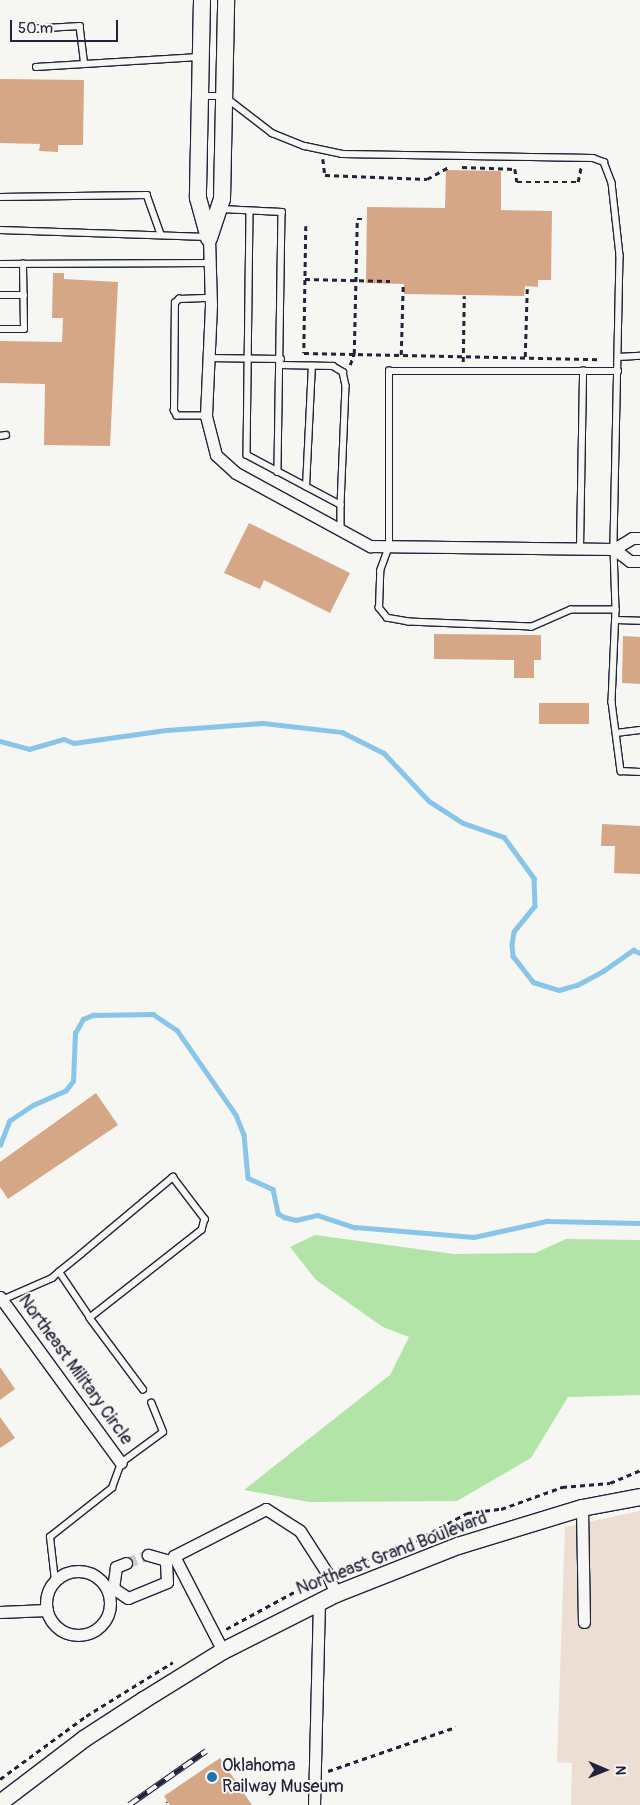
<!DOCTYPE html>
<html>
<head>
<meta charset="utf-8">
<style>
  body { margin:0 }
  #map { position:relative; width:640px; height:1805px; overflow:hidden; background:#f6f6f2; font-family:Pangolin,sans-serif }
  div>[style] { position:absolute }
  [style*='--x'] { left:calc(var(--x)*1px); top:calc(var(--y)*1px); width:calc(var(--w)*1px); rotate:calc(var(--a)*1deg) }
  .built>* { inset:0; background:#ecded2 }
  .green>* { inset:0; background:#b1e4a6 }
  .stream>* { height:4.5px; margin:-2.25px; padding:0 2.25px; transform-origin:2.25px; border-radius:2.25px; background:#88c5e8 }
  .building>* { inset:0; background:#d6a787 }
  .street-tunnel>* { height:11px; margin-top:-5.5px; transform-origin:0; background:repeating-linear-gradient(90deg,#cccccd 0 11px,transparent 0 16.5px) }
  .path>* { height:2.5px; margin-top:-1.25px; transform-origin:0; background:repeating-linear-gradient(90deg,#22223b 0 5px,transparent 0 9px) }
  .roads { filter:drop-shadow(1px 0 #22223b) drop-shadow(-1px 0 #22223b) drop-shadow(0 1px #22223b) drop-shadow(0 -1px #22223b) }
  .lane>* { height:5.5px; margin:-2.75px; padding:0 2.75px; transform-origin:2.75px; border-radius:2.75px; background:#f6f6f2 }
  .street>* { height:11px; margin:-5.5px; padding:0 5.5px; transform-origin:5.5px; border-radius:5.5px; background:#f6f6f2 }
  .street>.ring { margin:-5.5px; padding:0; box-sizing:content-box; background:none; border:11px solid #f6f6f2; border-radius:50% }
  .secondary>* { height:16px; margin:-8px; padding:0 8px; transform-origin:8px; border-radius:8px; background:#f6f6f2 }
  .rail>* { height:5.5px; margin-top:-2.75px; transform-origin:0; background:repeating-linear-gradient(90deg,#f6f6f2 0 11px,#22223b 0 22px); box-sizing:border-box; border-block:1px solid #22223b }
  .dots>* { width:14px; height:14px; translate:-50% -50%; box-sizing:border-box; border:2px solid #f6f6f2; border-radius:50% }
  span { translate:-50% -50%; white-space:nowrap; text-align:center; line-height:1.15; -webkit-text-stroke:4px #f6f6f2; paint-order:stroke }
  .street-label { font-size:18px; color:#22223b }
  .poi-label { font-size:18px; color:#22223b }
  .left { translate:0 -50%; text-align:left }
  .north { position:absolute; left:580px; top:1745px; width:50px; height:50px; -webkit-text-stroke:4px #f6f6f2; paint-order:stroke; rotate:91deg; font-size:14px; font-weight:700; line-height:20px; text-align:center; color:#22223b }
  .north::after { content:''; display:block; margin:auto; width:18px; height:22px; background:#22223b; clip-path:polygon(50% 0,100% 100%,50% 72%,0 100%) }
  .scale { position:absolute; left:10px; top:20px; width:108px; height:22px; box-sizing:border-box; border:2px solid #22223b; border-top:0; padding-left:6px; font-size:15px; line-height:18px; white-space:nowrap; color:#22223b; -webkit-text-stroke:4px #f6f6f2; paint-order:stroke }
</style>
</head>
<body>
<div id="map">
  <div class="built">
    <div style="clip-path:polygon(640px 1511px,640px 1805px,571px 1805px,572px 1763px,557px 1762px,565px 1527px)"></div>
  </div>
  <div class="green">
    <div style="clip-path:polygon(315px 1235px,454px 1254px,535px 1253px,566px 1239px,640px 1240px,640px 1395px,568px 1397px,531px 1458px,457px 1501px,309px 1502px,244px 1490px,390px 1375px,409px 1337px,383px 1327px,316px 1280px,290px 1247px)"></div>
  </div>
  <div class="stream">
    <div style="--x:0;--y:741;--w:30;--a:15"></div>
    <div style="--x:29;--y:749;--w:36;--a:-16"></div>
    <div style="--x:64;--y:739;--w:11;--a:22"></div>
    <div style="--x:74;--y:743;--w:94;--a:-8"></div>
    <div style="--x:167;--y:730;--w:96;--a:-4.2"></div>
    <div style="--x:263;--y:723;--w:80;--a:6.5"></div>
    <div style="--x:342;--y:732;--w:47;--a:26.6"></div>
    <div style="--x:384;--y:753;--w:66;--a:46.8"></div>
    <div style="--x:429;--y:801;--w:40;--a:32.9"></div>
    <div style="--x:463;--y:823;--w:43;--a:18.9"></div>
    <div style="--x:504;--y:837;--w:51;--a:53.8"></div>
    <div style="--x:534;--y:878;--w:28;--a:88"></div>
    <div style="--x:535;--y:906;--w:33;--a:129"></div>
    <div style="--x:514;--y:932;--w:12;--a:99"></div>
    <div style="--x:512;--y:944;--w:12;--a:85"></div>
    <div style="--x:513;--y:956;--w:33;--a:52"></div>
    <div style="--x:533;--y:982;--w:27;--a:17"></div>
    <div style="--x:559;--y:990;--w:19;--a:-16"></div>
    <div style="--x:577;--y:985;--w:30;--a:-28"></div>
    <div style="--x:603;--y:971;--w:37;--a:-35"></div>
    <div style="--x:633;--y:950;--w:8;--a:23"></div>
    <div style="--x:0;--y:1145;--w:26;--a:-69"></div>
    <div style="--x:9;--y:1121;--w:29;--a:-34"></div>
    <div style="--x:33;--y:1105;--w:36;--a:-24"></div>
    <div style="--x:66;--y:1090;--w:11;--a:-52"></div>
    <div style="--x:73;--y:1081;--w:48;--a:-87.6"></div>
    <div style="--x:75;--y:1033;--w:16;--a:-60"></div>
    <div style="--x:83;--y:1019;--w:11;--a:-22"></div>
    <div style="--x:93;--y:1015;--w:60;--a:-1"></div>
    <div style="--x:153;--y:1014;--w:29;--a:34"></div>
    <div style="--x:177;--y:1030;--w:103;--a:55.2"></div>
    <div style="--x:236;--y:1115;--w:22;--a:68"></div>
    <div style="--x:244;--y:1135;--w:43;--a:84.7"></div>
    <div style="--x:248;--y:1178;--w:27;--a:24"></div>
    <div style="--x:273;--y:1189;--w:25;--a:78"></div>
    <div style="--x:278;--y:1213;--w:7;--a:34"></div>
    <div style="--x:284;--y:1217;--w:12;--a:14"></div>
    <div style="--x:296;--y:1220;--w:22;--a:-13"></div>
    <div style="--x:317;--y:1215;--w:40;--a:18"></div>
    <div style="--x:355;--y:1227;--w:119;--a:4.8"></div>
    <div style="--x:474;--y:1237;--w:75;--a:-12.4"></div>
    <div style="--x:547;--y:1221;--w:93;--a:1.2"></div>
  </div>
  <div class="building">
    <div style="clip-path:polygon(0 79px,84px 80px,83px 145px,58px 145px,58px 152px,39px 151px,40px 144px,0 143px)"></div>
    <div style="clip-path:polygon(446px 170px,501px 171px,501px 210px,552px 211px,551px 280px,538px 280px,538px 287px,525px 286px,524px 296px,404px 294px,404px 284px,366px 283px,367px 207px,445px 208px)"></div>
    <div style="clip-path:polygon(53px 273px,64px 273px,64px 279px,118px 282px,110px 446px,44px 445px,45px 384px,0 383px,0 341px,62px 342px,63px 318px,52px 318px)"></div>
    <div style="clip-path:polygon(249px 523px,350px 573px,330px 613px,264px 580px,260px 589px,224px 573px)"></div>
    <div style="clip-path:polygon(434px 634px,541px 635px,541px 660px,534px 660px,534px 678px,514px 678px,514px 660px,434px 659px)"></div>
    <div style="clip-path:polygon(623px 636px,640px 637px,640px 684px,622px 683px)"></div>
    <div style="clip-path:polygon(539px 703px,589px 703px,589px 724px,539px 724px)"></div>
    <div style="clip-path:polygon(602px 824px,640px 826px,640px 874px,614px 873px,615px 846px,601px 846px)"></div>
    <div style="clip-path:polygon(96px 1093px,118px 1125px,8px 1199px,0 1187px,0 1162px)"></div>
    <div style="clip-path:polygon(0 1367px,15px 1389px,0 1400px)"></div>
    <div style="clip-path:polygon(0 1417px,15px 1438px,0 1448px)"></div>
    <div style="clip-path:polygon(220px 1758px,252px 1805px,170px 1805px,164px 1796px)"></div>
  </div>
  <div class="street-tunnel">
    <div style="--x:126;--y:1563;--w:23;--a:-20"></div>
  </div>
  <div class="path">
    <div style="--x:323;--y:159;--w:16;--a:83"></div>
    <div style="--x:325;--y:175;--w:102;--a:2.2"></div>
    <div style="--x:427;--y:179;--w:25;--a:-29"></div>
    <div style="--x:462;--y:167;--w:53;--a:2.2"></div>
    <div style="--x:515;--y:169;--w:13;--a:81"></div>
    <div style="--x:517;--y:182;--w:61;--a:0"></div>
    <div style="--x:578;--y:182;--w:15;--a:-79"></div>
    <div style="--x:306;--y:226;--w:127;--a:90.9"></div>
    <div style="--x:304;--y:353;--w:294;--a:1.2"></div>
    <div style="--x:305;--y:279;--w:85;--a:1.3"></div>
    <div style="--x:401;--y:355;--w:70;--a:-88.4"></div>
    <div style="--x:525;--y:357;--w:68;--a:-88.3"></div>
    <div style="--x:463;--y:362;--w:66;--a:-89.1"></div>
    <div style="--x:350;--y:365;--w:12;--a:-70"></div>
    <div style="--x:354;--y:354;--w:135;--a:-88.7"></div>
    <div style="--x:357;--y:219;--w:8;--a:0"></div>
    <div style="--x:338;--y:1569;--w:74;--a:-18.9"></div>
    <div style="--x:408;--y:1545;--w:67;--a:-28.5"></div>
    <div style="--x:467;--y:1513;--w:34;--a:-7"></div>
    <div style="--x:501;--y:1509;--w:65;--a:-19.8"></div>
    <div style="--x:562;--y:1487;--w:48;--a:-4.8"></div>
    <div style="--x:610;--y:1483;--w:33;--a:-23"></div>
    <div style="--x:226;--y:1629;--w:105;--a:-28.5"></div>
    <div style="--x:328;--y:1771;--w:135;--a:-19"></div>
    <div style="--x:0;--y:1779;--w:107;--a:-36.2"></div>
    <div style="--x:86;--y:1716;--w:102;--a:-31.8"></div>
  </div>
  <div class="roads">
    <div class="lane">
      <div style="--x:29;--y:29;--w:51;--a:-3.4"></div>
      <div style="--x:80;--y:26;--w:38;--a:83"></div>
      <div style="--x:36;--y:67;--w:163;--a:-3.5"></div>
      <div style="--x:203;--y:96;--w:21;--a:0"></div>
      <div style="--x:224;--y:96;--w:61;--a:37.6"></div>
      <div style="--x:272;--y:133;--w:35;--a:22"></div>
      <div style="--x:305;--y:146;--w:38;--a:12"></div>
      <div style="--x:342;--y:154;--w:251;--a:0.9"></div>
      <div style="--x:593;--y:158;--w:12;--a:20"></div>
      <div style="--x:604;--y:162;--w:22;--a:69"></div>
      <div style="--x:612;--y:183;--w:73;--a:83.7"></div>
      <div style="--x:620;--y:256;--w:293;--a:91.2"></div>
      <div style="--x:614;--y:549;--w:61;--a:88.1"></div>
      <div style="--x:616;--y:610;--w:92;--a:92.5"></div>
      <div style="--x:612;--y:702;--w:70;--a:82.6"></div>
      <div style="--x:621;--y:771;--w:19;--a:3"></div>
      <div style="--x:0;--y:197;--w:147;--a:-0.8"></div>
      <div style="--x:147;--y:195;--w:41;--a:70.3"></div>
      <div style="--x:221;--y:209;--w:61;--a:2.8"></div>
      <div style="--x:282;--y:212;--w:260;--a:90.9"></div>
      <div style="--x:250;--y:211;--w:244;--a:90.7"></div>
      <div style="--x:247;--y:455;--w:106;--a:28"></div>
      <div style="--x:341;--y:505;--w:25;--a:90"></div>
      <div style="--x:0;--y:230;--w:208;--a:1.9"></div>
      <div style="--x:0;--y:264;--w:210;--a:-0.3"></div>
      <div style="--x:0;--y:295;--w:24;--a:0"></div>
      <div style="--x:0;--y:329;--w:24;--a:0"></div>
      <div style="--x:24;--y:329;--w:65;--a:-90.9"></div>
      <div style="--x:618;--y:357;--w:22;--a:-3"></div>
      <div style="--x:208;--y:358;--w:73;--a:0.8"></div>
      <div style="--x:281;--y:365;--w:52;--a:1.1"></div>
      <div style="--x:333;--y:366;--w:12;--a:31"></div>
      <div style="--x:343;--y:372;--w:14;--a:78"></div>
      <div style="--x:346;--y:386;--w:119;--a:92.4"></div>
      <div style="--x:206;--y:416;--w:29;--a:180"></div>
      <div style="--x:177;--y:416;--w:6;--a:-121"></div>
      <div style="--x:174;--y:411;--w:108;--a:-89.5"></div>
      <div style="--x:175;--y:303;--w:6;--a:-45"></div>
      <div style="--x:179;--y:299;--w:32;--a:-2"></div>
      <div style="--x:0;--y:436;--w:6;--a:-9"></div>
      <div style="--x:306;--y:487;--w:121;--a:-87.2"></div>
      <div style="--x:580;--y:548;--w:177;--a:-89"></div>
      <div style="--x:616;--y:610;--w:45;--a:180"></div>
      <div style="--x:571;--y:610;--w:43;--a:156.4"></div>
      <div style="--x:532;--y:627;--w:123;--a:-177.7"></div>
      <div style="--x:409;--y:622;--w:22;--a:-170"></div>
      <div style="--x:387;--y:618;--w:13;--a:-129"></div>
      <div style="--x:379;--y:608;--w:37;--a:-88"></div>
      <div style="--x:380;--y:571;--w:27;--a:-70"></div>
      <div style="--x:389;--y:546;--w:175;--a:-90"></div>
      <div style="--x:389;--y:371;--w:229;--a:0"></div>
      <div style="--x:616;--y:620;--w:24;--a:2"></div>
      <div style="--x:616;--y:733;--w:24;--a:-7"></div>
      <div style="--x:2;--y:1300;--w:55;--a:-23.7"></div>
      <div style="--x:52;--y:1278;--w:9;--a:-41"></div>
      <div style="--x:59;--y:1272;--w:28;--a:-39"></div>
      <div style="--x:81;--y:1254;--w:120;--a:-39.9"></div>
      <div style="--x:173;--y:1177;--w:53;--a:52.7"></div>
      <div style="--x:205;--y:1219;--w:11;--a:105"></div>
      <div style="--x:202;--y:1230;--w:142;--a:141.8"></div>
      <div style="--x:90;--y:1318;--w:55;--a:-124"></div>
      <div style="--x:90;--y:1318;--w:89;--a:53.3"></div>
      <div style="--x:55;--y:1581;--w:44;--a:-96.5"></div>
      <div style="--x:50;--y:1537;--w:79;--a:-38.3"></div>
      <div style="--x:112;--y:1488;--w:27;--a:-70"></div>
      <div style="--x:121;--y:1463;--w:52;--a:-36.4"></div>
      <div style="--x:163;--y:1432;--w:31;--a:-112"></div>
    </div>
    <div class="street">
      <div style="--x:209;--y:238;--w:67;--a:88.3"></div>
      <div style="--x:211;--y:305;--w:111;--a:92.6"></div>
      <div style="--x:206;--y:416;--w:40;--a:75.6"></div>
      <div style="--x:216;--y:455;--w:27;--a:42"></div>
      <div style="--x:236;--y:473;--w:153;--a:28.6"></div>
      <div style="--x:370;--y:546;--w:244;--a:0.7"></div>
      <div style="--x:614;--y:549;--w:21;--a:-31"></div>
      <div style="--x:632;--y:538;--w:8;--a:0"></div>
      <div style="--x:614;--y:549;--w:20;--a:37"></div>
      <div style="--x:630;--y:561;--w:10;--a:0"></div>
      <div style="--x:0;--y:1297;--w:205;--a:53.9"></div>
      <div style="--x:582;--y:1508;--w:114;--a:89"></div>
      <div style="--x:126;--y:1563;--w:11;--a:158"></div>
      <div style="--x:116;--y:1567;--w:21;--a:98"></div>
      <div style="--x:113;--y:1588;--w:18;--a:34"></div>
      <div style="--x:128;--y:1598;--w:42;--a:-22.3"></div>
      <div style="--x:167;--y:1582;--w:22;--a:-93"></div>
      <div style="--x:166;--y:1560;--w:19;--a:-164"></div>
      <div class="ring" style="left:46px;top:1571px;width:53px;height:53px"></div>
      <div style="--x:0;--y:1612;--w:47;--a:-2.4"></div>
      <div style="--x:223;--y:1651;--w:107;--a:-117.3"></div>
      <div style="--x:174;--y:1556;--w:103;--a:-27.1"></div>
      <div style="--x:266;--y:1509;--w:40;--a:32.9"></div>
      <div style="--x:300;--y:1531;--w:50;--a:57.3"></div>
      <div style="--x:327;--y:1573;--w:23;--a:67"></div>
      <div style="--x:314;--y:1805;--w:203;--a:-88.6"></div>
    </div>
    <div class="secondary">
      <div style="--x:202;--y:0;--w:198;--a:91.2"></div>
      <div style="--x:198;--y:198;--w:41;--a:74.6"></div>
      <div style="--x:209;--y:238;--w:41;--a:-71.6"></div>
      <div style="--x:222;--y:199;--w:199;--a:-88.8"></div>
      <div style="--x:0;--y:1803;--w:106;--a:-37.3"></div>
      <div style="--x:84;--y:1739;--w:72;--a:-33"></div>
      <div style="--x:144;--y:1700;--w:93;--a:-31.8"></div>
      <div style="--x:223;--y:1651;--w:127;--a:-26.8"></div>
      <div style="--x:336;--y:1594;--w:131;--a:-21.5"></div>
      <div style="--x:458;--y:1546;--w:130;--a:-17"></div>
      <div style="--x:582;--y:1508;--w:59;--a:-10.7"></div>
    </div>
  </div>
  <div class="rail">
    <div style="--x:129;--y:1805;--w:94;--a:-35"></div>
    <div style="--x:167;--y:1805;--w:2;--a:-27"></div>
  </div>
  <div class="dots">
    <div style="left:212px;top:1777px;background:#1f6fb2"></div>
  </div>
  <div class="street-label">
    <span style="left:75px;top:1370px;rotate:54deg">Northeast Military Circle</span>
    <span style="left:392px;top:1554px;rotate:-21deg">Northeast Grand Boulevard</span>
  </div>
  <div class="poi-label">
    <span class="left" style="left:222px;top:1777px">Oklahoma<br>Railway Museum</span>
  </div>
  <div class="north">N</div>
  <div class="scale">50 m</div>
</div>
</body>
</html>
